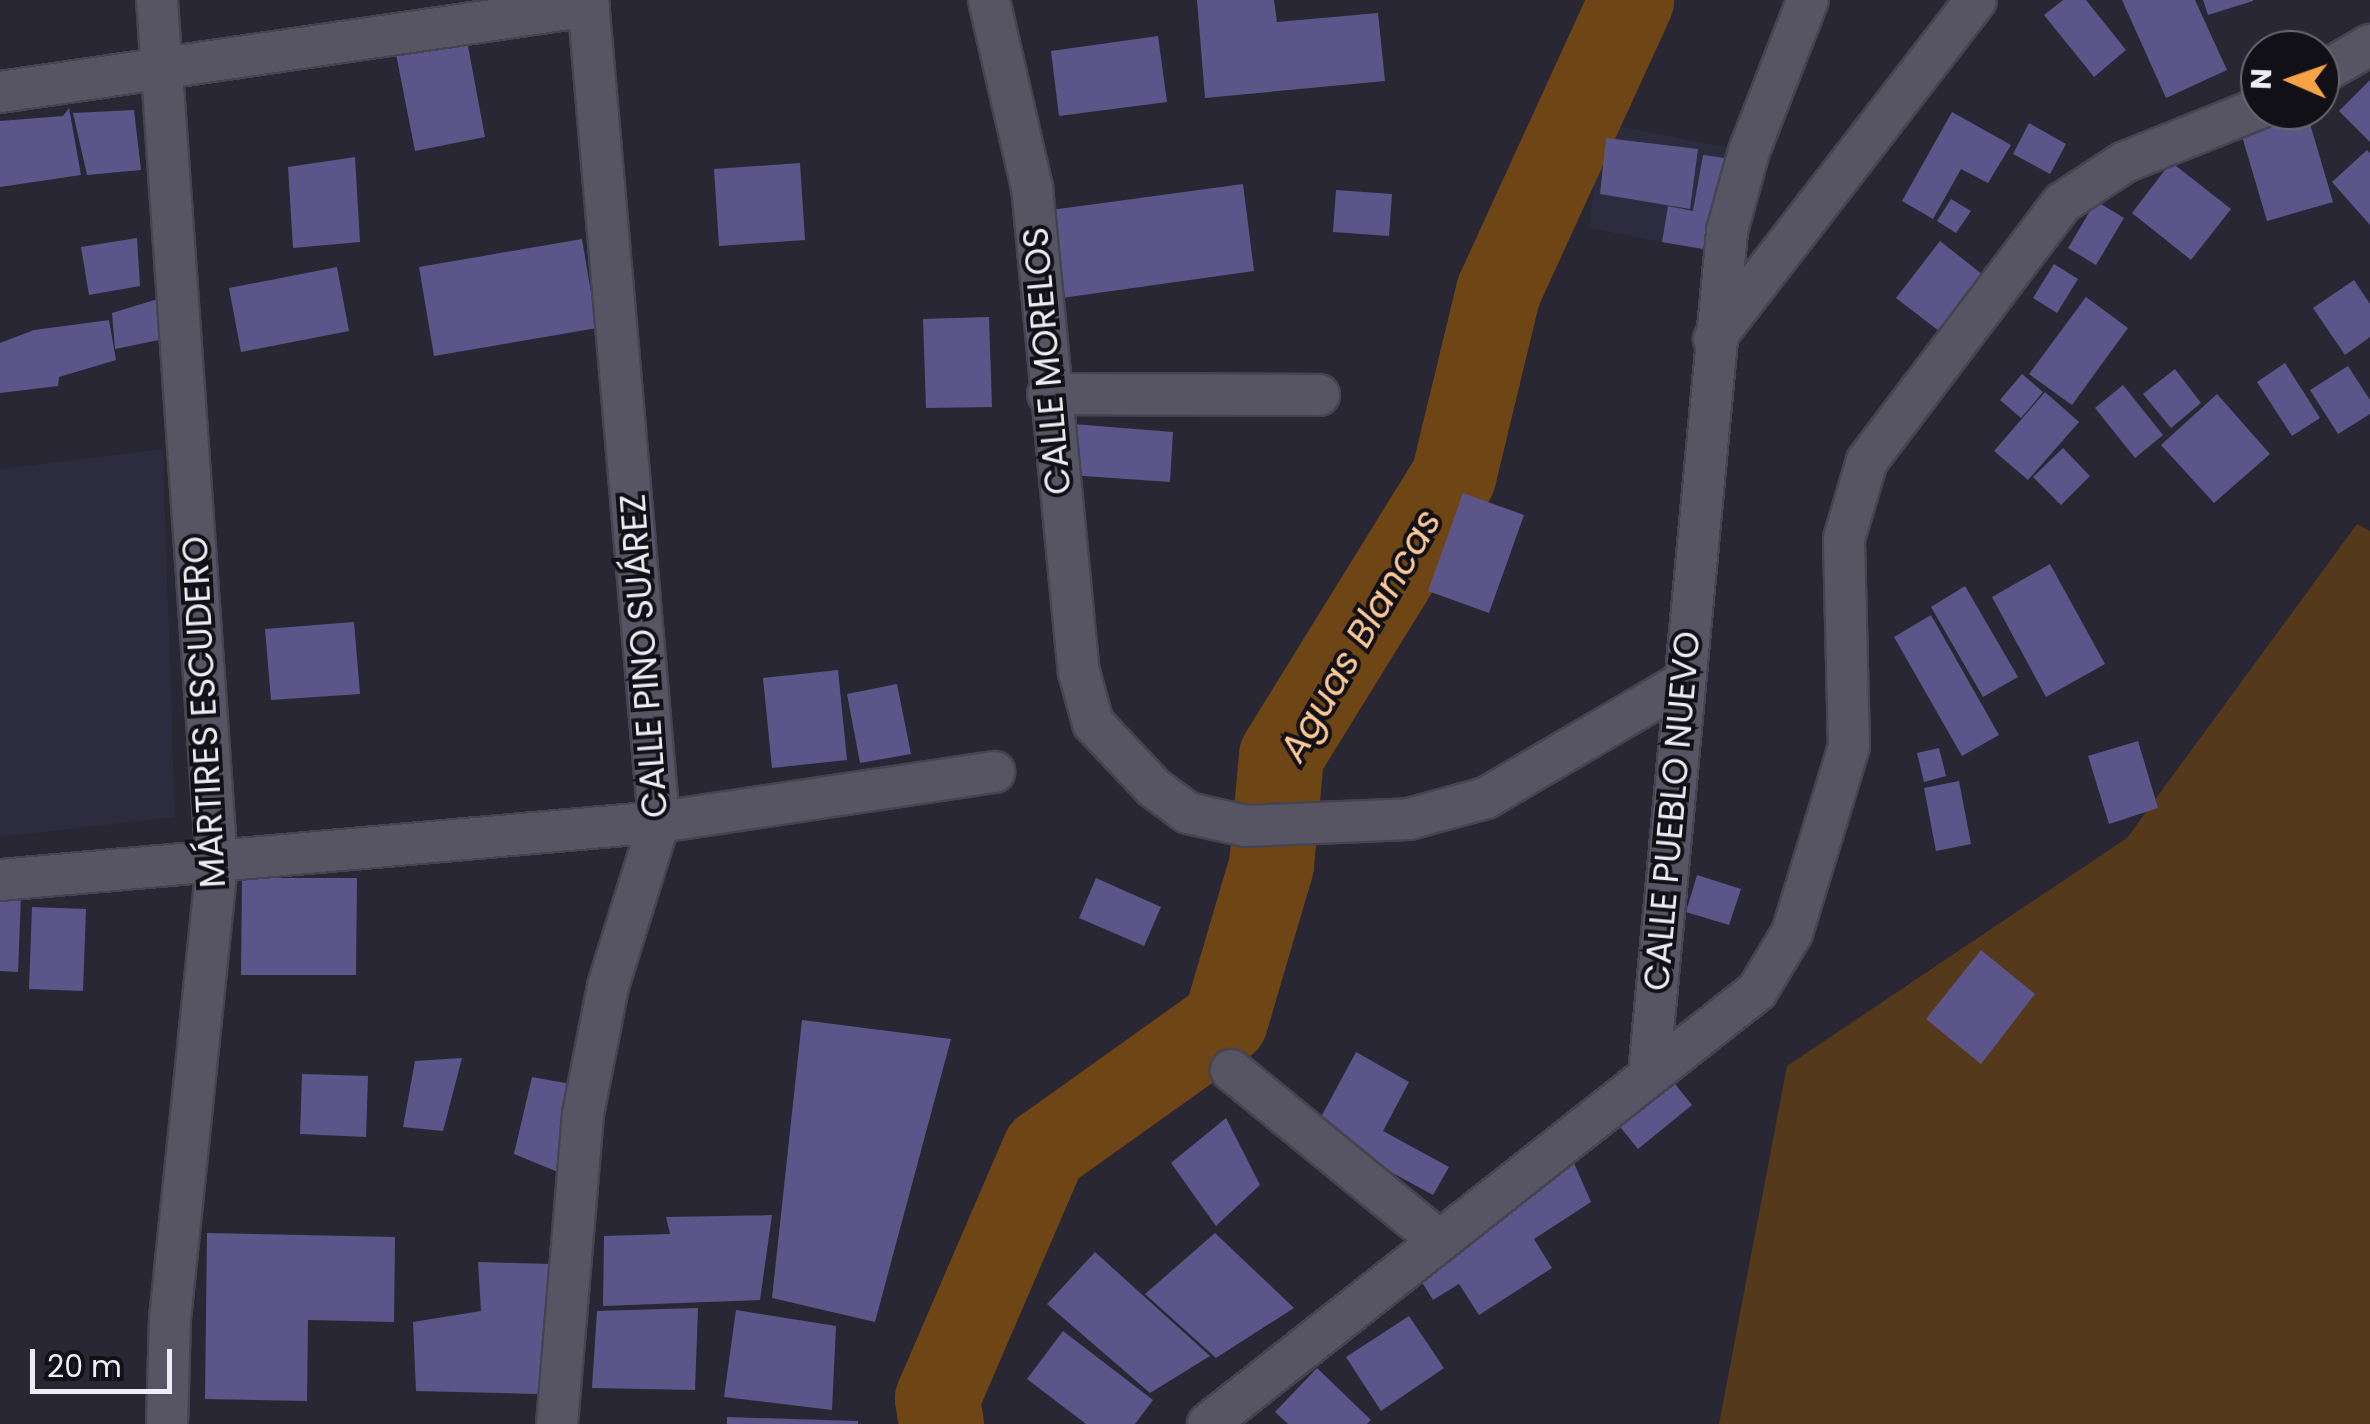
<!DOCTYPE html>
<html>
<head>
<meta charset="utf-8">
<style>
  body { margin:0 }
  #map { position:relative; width:2370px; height:1424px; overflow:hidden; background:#282733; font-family:Poppins,sans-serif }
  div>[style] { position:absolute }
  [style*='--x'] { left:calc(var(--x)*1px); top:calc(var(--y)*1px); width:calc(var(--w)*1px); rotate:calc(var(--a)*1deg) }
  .built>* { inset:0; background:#2d2b3e }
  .green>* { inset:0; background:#55391b }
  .river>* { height:85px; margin:-42.5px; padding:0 42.5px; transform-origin:42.5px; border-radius:42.5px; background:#6e4515 }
  .building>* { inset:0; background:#5c5589 }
  .roads { filter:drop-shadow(2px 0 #464450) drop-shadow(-2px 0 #464450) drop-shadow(0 2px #464450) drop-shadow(0 -2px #464450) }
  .minor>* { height:40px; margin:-20px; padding:0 20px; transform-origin:20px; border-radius:20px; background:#575564 }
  span { translate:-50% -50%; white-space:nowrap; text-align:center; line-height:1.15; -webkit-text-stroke:8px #111016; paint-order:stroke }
  .street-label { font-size:35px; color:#eeedf6 }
  .water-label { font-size:38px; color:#ffca96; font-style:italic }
  .north { position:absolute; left:2240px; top:30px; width:100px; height:100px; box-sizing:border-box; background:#111016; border:2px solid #696870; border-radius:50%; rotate:272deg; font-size:28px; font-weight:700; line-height:40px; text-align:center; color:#eeedf6 }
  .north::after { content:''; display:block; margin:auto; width:35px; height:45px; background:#f5a345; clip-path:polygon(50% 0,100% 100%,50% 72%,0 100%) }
  .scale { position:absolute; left:30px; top:1349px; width:142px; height:45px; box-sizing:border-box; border:5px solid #eeedf6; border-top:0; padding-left:12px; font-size:30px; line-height:35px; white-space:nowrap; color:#eeedf6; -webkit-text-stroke:8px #111016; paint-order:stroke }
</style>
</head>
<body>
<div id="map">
  <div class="built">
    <div style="clip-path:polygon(1602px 123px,1739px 150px,1718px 253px,1589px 228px)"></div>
    <div style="clip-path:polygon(163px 449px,175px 817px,0 837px,0 469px)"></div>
  </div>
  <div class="green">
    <div style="clip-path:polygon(2357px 524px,2370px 531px,2370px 1424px,1719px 1424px,1787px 1066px,2127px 838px)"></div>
  </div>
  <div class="river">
    <div style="--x:941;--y:1424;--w:26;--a:-99"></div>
    <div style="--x:937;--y:1398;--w:270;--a:-66.7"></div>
    <div style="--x:1044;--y:1150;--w:222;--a:-35.5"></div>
    <div style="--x:1225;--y:1021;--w:163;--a:-73.6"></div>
    <div style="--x:1271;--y:865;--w:110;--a:-84.8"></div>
    <div style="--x:1281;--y:755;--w:327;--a:-58.3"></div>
    <div style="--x:1453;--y:477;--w:191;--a:-76.4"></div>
    <div style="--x:1498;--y:291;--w:320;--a:-65.4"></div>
  </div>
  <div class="building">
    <div style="clip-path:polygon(1197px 0,1274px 0,1277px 22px,1378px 13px,1385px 81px,1205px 98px)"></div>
    <div style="clip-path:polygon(2063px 0,2086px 0,2126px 50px,2094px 77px,2044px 15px)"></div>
    <div style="clip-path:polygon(2122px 0,2195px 0,2227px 70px,2166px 98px)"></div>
    <div style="clip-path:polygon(2203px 0,2253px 0,2253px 1px,2208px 15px)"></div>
    <div style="clip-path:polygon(1158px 36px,1167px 102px,1059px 116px,1051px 51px)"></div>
    <div style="clip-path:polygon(467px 41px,485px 137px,415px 151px,396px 54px)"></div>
    <div style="clip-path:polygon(2370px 80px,2370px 142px,2339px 111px)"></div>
    <div style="clip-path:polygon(69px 108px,81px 175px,0 187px,0 121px,63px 116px)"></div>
    <div style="clip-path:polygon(134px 110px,141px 170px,87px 175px,73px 113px)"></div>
    <div style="clip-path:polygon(2294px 110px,2306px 110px,2333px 202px,2267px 221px,2239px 126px)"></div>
    <div style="clip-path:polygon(1952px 112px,2011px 145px,1988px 183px,1961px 169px,1933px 219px,1902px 201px)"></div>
    <div style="clip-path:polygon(2029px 123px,2066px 144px,2050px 174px,2013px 154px)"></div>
    <div style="clip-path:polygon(1606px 138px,1698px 149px,1690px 209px,1600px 194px)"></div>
    <div style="clip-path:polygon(2367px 150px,2370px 153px,2370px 225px,2332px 182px)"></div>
    <div style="clip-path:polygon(1703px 155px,1731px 159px,1715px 251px,1662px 242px,1668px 206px,1693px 211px)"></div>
    <div style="clip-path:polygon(355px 157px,360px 242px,293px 248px,288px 167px)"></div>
    <div style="clip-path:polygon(2171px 162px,2231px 209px,2191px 260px,2132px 213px)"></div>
    <div style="clip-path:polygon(800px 163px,805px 240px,719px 246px,714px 169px)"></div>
    <div style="clip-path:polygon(1243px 184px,1254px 271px,1062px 298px,1051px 210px)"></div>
    <div style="clip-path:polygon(1336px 190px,1392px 194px,1389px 236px,1333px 232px)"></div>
    <div style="clip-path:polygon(1951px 199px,1971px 211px,1956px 233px,1937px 221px)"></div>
    <div style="clip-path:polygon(2096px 201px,2124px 218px,2096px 265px,2068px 248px)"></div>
    <div style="clip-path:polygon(137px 238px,140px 286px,89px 295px,81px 247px)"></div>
    <div style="clip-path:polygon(582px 239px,597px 328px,434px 356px,419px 267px)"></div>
    <div style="clip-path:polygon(1940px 241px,1992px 282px,1948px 338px,1896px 298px)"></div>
    <div style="clip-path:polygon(2054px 264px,2078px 279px,2057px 313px,2033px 298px)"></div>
    <div style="clip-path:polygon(337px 267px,349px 331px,241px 352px,229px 288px)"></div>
    <div style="clip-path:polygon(2354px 280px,2370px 304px,2370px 337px,2345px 355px,2313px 308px)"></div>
    <div style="clip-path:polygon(2086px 297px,2128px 328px,2072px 405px,2029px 374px)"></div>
    <div style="clip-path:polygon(161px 298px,164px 339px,115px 349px,112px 313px)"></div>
    <div style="clip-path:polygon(989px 317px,992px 407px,926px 408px,923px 319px)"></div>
    <div style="clip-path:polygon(109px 320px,116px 360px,59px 377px,58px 386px,0 393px,0 343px,34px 330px)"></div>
    <div style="clip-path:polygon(2285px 363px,2320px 418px,2292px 436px,2257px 382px)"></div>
    <div style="clip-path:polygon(2348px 366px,2370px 400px,2370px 414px,2338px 434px,2310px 390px)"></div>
    <div style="clip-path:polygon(2175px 369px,2201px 403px,2171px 428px,2143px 394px)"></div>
    <div style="clip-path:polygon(2022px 374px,2043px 392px,2021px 418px,2000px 400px)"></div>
    <div style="clip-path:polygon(2123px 385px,2163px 435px,2135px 458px,2095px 408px)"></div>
    <div style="clip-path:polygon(2045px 392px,2079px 422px,2028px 480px,1994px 451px)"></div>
    <div style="clip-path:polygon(2217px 394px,2270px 454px,2214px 503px,2161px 445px)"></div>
    <div style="clip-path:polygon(1073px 424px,1173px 432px,1170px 482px,1069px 475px)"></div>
    <div style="clip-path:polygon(2063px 448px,2090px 476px,2061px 505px,2033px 477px)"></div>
    <div style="clip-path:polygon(1463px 493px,1524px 515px,1489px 613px,1428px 591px)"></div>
    <div style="clip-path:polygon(2050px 564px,2105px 664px,2046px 697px,1992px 597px)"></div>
    <div style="clip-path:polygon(1965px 586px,2018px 677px,1983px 697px,1931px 607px)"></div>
    <div style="clip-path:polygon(1931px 615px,1999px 735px,1962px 756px,1894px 637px)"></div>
    <div style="clip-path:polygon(354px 622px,360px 694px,271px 700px,265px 629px)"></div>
    <div style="clip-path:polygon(838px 670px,847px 760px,772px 768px,763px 678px)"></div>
    <div style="clip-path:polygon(897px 684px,911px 754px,860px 763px,847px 694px)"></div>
    <div style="clip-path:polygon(2138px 741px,2158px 808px,2109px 824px,2088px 756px)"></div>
    <div style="clip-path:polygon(1939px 748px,1946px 776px,1924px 782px,1917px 753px)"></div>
    <div style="clip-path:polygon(1959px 781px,1971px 844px,1936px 851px,1924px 788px)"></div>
    <div style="clip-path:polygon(1697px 875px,1741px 889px,1729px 925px,1686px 912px)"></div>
    <div style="clip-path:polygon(242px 878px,357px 878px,356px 975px,241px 975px)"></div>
    <div style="clip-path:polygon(1096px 878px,1161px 907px,1144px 946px,1079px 918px)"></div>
    <div style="clip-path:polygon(0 895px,21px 896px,18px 972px,0 971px)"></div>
    <div style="clip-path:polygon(32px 907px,86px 909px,83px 991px,29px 989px)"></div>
    <div style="clip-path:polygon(1981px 950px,2035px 994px,1981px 1064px,1926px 1019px)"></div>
    <div style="clip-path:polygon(802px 1020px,951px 1039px,875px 1322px,772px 1298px)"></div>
    <div style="clip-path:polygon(1356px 1052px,1409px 1082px,1383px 1131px,1449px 1167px,1433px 1195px,1314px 1130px)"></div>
    <div style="clip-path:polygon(462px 1058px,443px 1131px,403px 1127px,415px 1061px)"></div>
    <div style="clip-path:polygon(1662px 1068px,1692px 1105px,1638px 1149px,1608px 1112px)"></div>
    <div style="clip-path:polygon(302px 1074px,368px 1076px,366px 1137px,300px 1134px)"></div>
    <div style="clip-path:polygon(532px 1077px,571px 1084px,558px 1172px,514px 1154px)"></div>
    <div style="clip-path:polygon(1226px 1118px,1260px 1185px,1216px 1226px,1171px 1163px)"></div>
    <div style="clip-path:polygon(1570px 1154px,1591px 1202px,1534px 1239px,1552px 1268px,1479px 1315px,1459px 1284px,1433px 1300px,1415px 1271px)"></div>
    <div style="clip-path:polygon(772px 1215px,760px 1300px,603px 1306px,604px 1236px,670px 1234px,666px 1217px)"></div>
    <div style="clip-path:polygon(207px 1233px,395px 1237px,394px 1322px,308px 1320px,307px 1401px,205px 1399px)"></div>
    <div style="clip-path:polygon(1215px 1233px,1294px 1308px,1216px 1358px,1145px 1294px)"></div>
    <div style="clip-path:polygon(1095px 1252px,1210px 1356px,1150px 1393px,1047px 1304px)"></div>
    <div style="clip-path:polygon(478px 1262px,550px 1264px,538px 1394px,416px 1391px,413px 1322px,481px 1311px)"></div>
    <div style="clip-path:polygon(698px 1308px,695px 1390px,592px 1388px,597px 1311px)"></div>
    <div style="clip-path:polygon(736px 1310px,836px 1326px,832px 1410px,724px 1397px)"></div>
    <div style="clip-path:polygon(1409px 1316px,1444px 1368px,1381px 1411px,1346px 1357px)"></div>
    <div style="clip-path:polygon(1063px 1331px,1153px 1400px,1135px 1424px,1086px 1424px,1027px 1379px)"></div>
    <div style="clip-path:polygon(1317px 1368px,1371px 1420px,1367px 1424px,1288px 1424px,1275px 1412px)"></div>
    <div style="clip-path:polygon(727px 1417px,858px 1421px,858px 1424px,727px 1424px)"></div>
  </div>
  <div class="roads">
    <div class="minor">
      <div style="--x:157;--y:0;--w:866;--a:86.03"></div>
      <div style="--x:217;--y:864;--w:456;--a:95.9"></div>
      <div style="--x:170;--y:1318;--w:106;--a:91.6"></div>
      <div style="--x:989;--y:0;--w:192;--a:77.1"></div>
      <div style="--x:1032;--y:187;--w:487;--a:84.5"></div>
      <div style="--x:1079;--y:672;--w:53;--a:74.6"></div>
      <div style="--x:1093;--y:723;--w:89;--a:46.8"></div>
      <div style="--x:1154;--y:788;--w:42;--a:36.3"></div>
      <div style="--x:1188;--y:813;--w:58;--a:12.8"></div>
      <div style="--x:1245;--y:826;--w:164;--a:-2.4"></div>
      <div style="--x:1409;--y:819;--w:80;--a:-15.3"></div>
      <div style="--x:1486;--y:798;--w:227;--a:-30.4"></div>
      <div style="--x:2320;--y:74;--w:58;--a:-30.1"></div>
      <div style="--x:0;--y:92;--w:595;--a:-8.31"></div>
      <div style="--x:1714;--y:339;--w:428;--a:-52.3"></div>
      <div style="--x:1048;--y:394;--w:271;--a:0.2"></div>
      <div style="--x:0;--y:880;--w:662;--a:-5.03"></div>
      <div style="--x:659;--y:822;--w:339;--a:-8.5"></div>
      <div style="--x:1231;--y:1070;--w:270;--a:39.3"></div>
      <div style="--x:1649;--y:1074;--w:847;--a:-84.71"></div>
      <div style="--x:1727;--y:231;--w:83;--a:-74.6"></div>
      <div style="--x:1749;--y:151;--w:162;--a:-68.7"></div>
      <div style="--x:557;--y:1424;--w:311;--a:-85.2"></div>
      <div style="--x:583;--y:1114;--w:130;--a:-78.9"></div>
      <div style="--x:608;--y:986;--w:172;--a:-72.7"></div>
      <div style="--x:659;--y:822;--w:825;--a:-94.94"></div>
      <div style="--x:1208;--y:1424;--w:699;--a:-38.26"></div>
      <div style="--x:1757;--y:991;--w:68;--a:-58.9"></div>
      <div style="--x:1792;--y:933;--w:195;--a:-73"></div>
      <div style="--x:1849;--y:746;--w:207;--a:-91.4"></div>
      <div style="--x:1844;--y:539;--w:81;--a:-73.6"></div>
      <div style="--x:1867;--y:461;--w:323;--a:-52.9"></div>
      <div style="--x:2062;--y:203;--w:75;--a:-33.1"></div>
      <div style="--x:2125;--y:162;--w:145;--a:-21.8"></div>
    </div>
  </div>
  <div class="street-label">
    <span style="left:1047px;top:361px;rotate:-95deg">CALLE MORELOS</span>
    <span style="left:644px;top:656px;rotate:-94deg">CALLE PINO SUÁREZ</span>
    <span style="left:204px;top:712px;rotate:-93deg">MÁRTIRES ESCUDERO</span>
    <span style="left:1672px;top:811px;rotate:-85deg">CALLE PUEBLO NUEVO</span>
  </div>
  <div class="water-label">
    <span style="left:1360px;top:635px;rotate:-60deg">Aguas Blancas</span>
  </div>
  <div class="north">N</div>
  <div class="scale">20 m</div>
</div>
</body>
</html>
